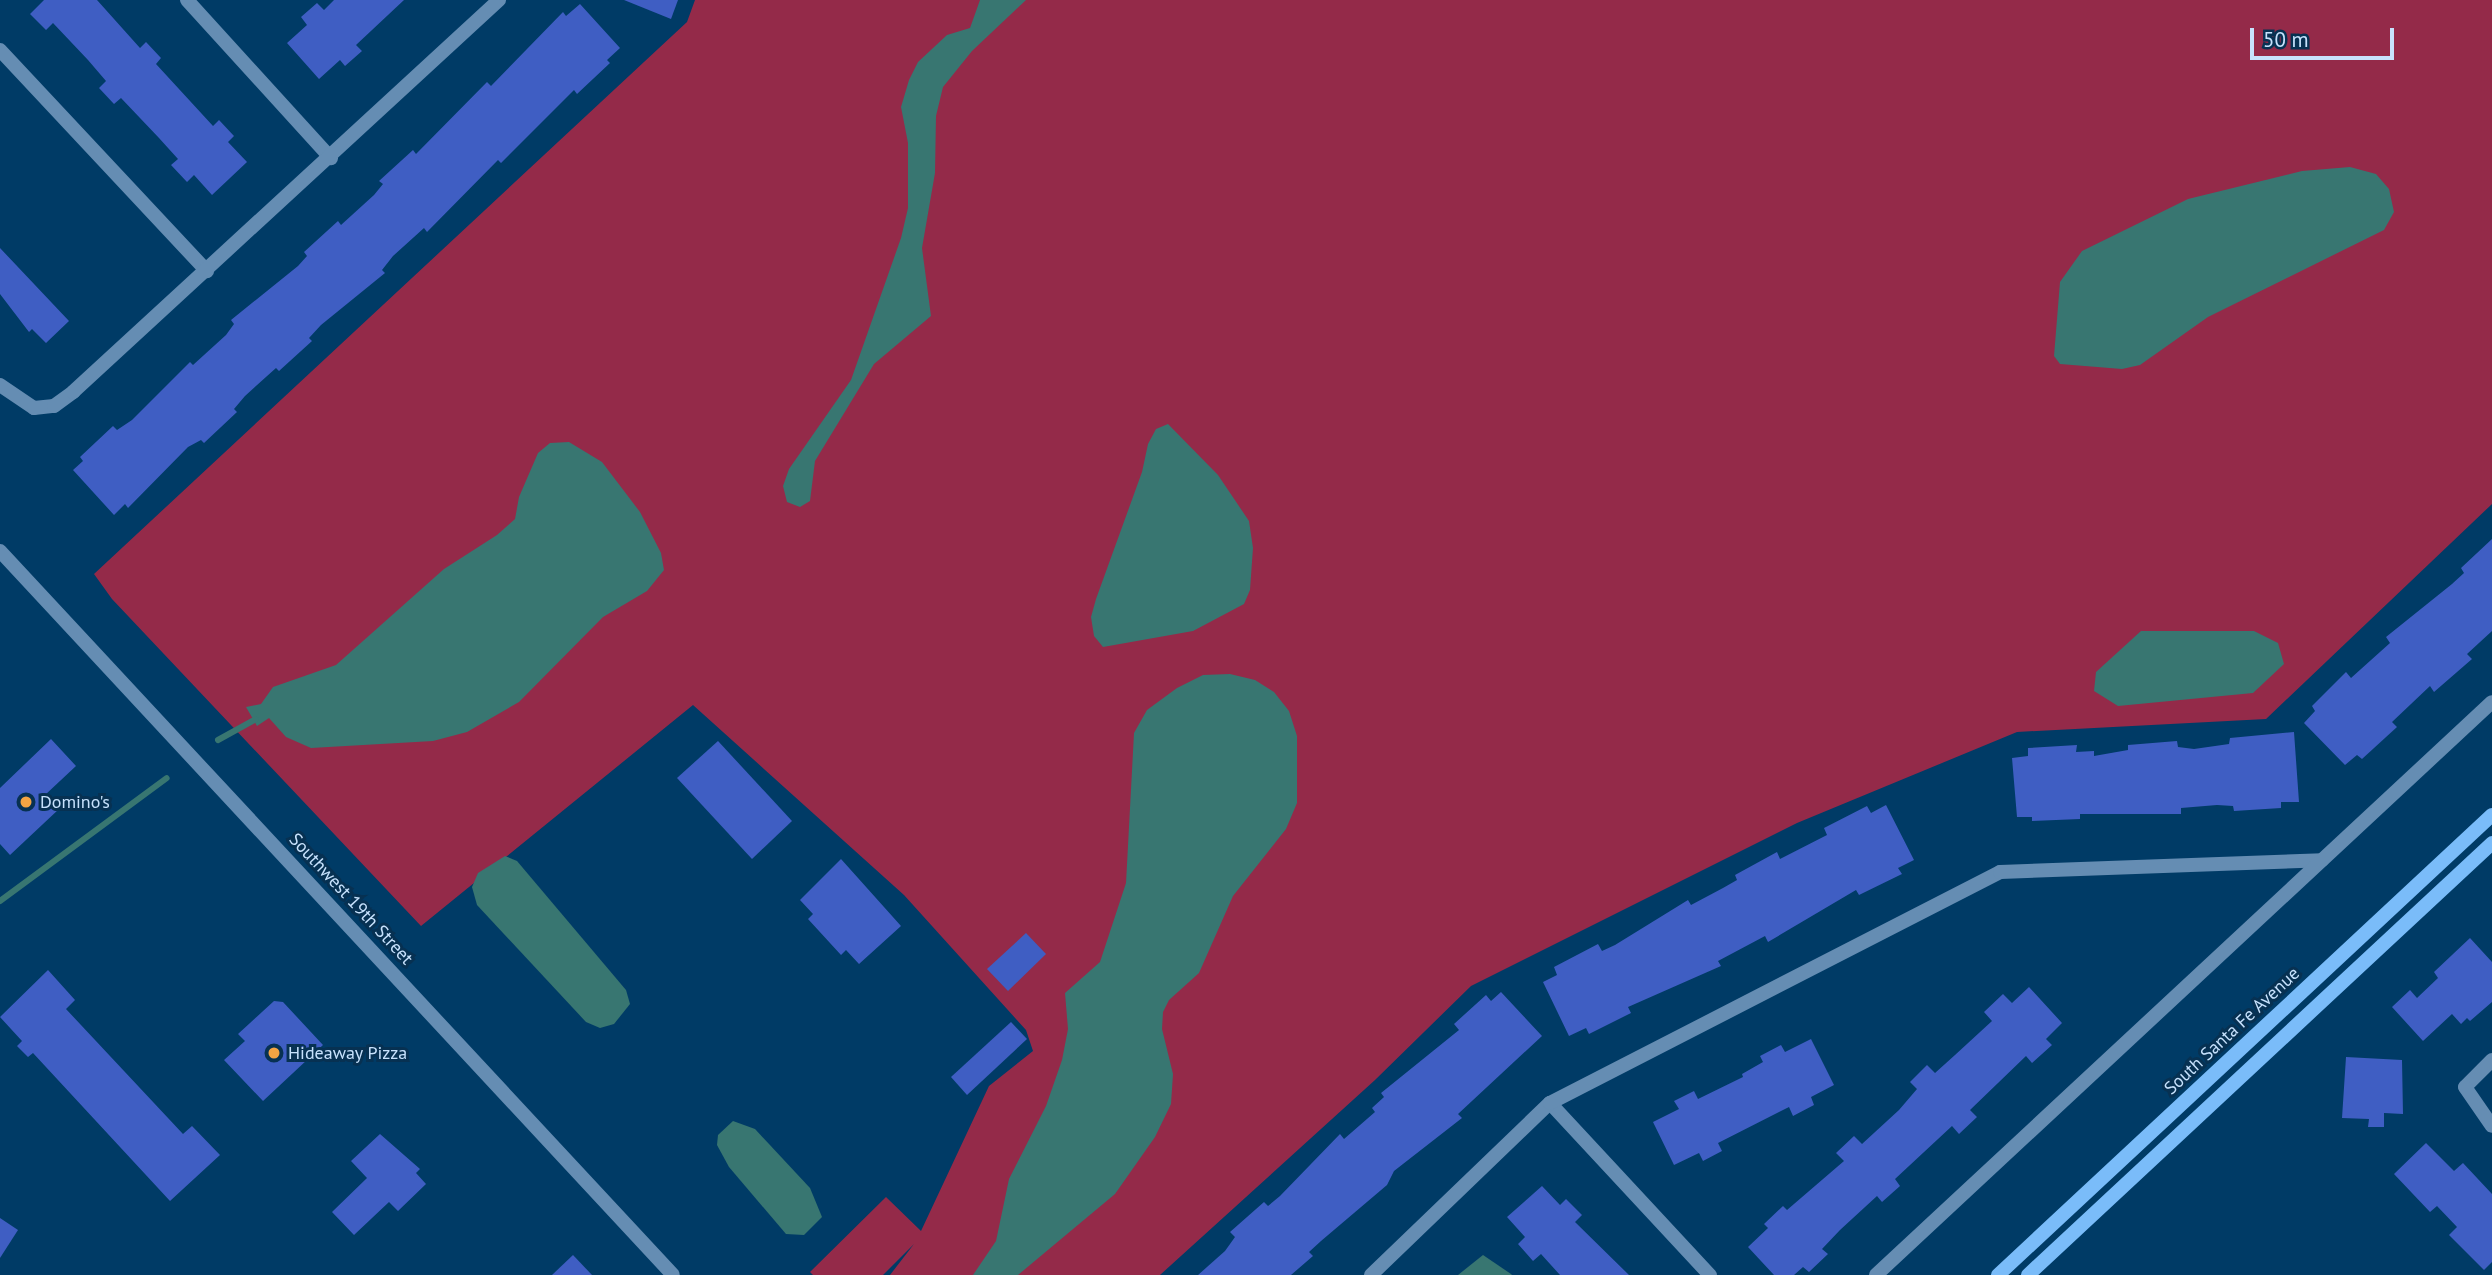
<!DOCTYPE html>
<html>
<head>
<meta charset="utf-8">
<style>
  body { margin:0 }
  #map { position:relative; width:2492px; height:1275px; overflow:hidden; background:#003b66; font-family:"PT Sans",sans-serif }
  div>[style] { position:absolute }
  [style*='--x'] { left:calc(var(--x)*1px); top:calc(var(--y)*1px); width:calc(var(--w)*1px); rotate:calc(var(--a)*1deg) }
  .green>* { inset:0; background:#942a49 }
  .water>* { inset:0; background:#387671 }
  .stream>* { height:6px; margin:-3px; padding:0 3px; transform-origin:3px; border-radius:3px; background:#387671 }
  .building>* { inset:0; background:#3f5ec3 }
  .minor>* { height:14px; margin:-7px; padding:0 7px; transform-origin:7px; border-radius:7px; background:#658db3 }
  .tertiary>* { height:14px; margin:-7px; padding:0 7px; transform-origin:7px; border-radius:7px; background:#658db3 }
  .secondary>* { height:14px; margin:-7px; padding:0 7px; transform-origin:7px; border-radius:7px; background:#7abcf9 }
  .dots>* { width:19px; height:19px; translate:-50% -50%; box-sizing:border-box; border:4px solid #073152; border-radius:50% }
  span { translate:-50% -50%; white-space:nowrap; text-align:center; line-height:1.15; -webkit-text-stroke:6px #073152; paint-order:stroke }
  .poi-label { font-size:18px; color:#c7e2fd }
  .left { translate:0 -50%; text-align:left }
  .street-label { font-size:18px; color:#c7e2fd }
  .scale { position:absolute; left:2250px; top:28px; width:144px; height:32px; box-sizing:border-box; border:4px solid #c7e2fd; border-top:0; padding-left:9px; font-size:21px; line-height:24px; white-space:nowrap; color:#c7e2fd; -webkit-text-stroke:5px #073152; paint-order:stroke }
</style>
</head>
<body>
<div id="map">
  <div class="green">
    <div style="clip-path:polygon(695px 0,2492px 0,2492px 504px,2266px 719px,2017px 732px,1797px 823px,1471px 986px,1375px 1080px,1160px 1275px,890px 1275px,914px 1244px,883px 1275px,813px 1275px,810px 1272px,886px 1197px,921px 1231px,989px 1086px,1033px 1051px,1026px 1030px,904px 895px,693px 705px,421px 926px,112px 599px,94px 574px,687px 22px)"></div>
  </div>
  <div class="water">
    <div style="clip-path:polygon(980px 0,1026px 0,972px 51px,943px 87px,936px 116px,935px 173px,922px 248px,931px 316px,874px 364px,815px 461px,810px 501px,800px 507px,787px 502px,783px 486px,789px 469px,851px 380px,901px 238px,908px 208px,908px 143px,901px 107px,909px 80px,918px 62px,947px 35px,970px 28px)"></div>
    <div style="clip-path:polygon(2350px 167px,2376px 174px,2389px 189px,2394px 212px,2384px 230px,2208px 317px,2140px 365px,2122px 369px,2060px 364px,2054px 356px,2060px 282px,2082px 251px,2188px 199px,2302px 171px)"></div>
    <div style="clip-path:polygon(1168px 424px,1218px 475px,1249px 521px,1253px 548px,1250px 590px,1244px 604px,1193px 631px,1103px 647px,1094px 636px,1091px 617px,1096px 599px,1142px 472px,1148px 444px,1156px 429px)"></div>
    <div style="clip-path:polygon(569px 442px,602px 462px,640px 512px,661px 553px,664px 570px,647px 591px,603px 617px,519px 702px,467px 732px,433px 741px,311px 748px,286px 737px,269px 718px,257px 726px,246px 707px,261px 704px,273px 687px,336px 665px,444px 569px,497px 535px,515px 519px,519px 497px,538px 453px,550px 443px)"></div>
    <div style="clip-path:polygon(2141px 631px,2254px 631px,2278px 643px,2284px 664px,2253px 693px,2118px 706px,2094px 691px,2096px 672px)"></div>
    <div style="clip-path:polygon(1230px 674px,1255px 680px,1274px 692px,1289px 711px,1297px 736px,1297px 803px,1286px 829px,1233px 896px,1199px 973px,1169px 1000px,1163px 1012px,1162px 1029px,1173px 1074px,1171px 1104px,1155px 1137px,1115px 1194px,1018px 1275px,973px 1275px,996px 1241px,1009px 1179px,1046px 1106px,1062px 1060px,1068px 1029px,1065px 993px,1100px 962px,1126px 883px,1134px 733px,1147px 710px,1177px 688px,1203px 675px)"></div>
    <div style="clip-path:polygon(505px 856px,517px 861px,626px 990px,630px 1004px,614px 1024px,600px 1028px,586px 1022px,477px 905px,472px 887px,478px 873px)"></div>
    <div style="clip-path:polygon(733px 1121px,755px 1129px,810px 1188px,822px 1217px,804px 1235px,786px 1234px,729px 1167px,717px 1145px,718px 1135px)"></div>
    <div style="clip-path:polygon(1483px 1255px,1511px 1274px,1512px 1275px,1458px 1275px)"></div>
  </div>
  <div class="stream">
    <div style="--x:218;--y:740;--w:43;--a:-28.9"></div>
    <div style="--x:0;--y:901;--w:207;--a:-36.4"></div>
  </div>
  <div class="building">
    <div style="clip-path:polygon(44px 0,97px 0,140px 48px,146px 42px,161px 58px,156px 64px,213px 126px,219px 120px,234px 136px,228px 142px,247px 162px,212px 195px,194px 175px,187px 182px,171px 165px,178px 159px,159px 138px,121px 98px,114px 104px,99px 88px,106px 81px,88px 60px,53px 23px,46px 30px,30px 14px)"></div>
    <div style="clip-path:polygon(334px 0,404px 0,356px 45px,362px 51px,345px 66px,340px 60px,319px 79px,287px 43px,307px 25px,301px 17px,317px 3px,324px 10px)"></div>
    <div style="clip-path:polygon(624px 0,678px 0,671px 19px)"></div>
    <div style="clip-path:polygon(580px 4px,620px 48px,607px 60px,610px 63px,577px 94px,574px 90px,501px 163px,498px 160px,427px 232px,424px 228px,393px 256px,382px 270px,385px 273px,321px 325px,309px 338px,312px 341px,279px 371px,276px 368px,245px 396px,234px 409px,237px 412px,204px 443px,201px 440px,188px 447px,128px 508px,125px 504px,114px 515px,73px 470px,83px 461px,80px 457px,113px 426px,117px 430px,132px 420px,190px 362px,193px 365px,226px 335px,234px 324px,231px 320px,298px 266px,307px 256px,304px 252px,338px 221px,341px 225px,374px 195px,383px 184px,379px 181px,413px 150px,416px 154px,487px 82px,491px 86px,563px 12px,566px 16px)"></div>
    <div style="clip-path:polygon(0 248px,69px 321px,46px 343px,32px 329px,29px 332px,0 294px)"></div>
    <div style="clip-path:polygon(2492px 539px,2492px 631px,2467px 654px,2472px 659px,2434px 692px,2430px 686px,2392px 722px,2397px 727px,2362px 759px,2357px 755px,2345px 765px,2304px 723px,2315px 711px,2312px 706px,2346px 672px,2351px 678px,2390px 643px,2386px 637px,2452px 584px,2464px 573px,2461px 568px)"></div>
    <div style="clip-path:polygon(2294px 732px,2299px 802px,2281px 802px,2281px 808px,2234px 811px,2233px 806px,2217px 805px,2181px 808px,2181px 814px,2080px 814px,2080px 819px,2032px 821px,2032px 817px,2017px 817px,2012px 758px,2028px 756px,2028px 748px,2077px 745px,2076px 752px,2094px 751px,2094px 756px,2128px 750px,2128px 745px,2177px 741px,2178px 747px,2194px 749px,2229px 744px,2230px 738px)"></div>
    <div style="clip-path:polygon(51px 739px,76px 766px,45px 795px,59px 809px,10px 855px,0 844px,0 788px)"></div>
    <div style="clip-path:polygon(718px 741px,792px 821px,752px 859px,677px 778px)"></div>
    <div style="clip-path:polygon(1886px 805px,1914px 860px,1898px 868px,1902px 874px,1859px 895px,1856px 890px,1768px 942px,1765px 936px,1718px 961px,1721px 966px,1628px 1007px,1631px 1013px,1589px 1034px,1586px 1028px,1569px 1036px,1543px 982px,1557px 975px,1554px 967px,1598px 944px,1602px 951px,1615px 945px,1688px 900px,1691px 905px,1723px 888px,1737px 880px,1735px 875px,1777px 852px,1780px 859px,1827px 835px,1824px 828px,1867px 806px,1871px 813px)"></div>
    <div style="clip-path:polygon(841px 859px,901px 926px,859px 964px,846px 950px,841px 955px,808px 919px,813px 914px,800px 900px)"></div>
    <div style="clip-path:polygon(1026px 933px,1046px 954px,1008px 991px,987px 969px)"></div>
    <div style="clip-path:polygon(2470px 938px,2492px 962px,2492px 1002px,2470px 1021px,2467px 1018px,2461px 1024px,2452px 1014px,2423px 1041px,2392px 1007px,2410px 990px,2417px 998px,2438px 978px,2434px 972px)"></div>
    <div style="clip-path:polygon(48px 970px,75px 1000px,66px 1009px,183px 1134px,192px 1126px,220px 1155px,170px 1201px,33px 1053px,28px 1057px,17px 1046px,22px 1041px,0 1017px)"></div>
    <div style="clip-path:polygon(2029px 987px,2062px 1023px,2046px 1039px,2052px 1045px,2032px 1063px,2026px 1056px,1970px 1110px,1977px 1117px,1959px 1134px,1952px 1126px,1895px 1179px,1900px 1186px,1882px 1202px,1877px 1196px,1840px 1230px,1822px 1249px,1828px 1254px,1809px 1272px,1803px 1267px,1794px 1275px,1774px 1275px,1748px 1247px,1768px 1228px,1764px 1224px,1783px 1206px,1787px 1210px,1844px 1161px,1836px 1153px,1854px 1136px,1862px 1144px,1899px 1110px,1917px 1089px,1910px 1082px,1927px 1065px,1935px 1073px,1955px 1055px,1992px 1021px,1984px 1012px,2003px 994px,2012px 1003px)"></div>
    <div style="clip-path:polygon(1501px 992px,1542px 1036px,1458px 1114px,1462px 1118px,1394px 1171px,1387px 1185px,1321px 1241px,1309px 1252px,1313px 1256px,1291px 1275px,1198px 1275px,1225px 1251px,1235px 1237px,1230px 1232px,1264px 1202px,1268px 1206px,1280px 1196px,1340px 1134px,1344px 1139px,1375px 1112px,1372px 1108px,1384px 1097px,1381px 1093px,1459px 1030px,1454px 1024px,1486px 995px,1491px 1001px)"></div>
    <div style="clip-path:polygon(274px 1001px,283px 1002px,323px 1045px,263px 1101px,224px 1060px,245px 1041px,238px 1034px)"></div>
    <div style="clip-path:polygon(1011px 1022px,1027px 1039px,967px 1095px,951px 1077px)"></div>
    <div style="clip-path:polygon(1811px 1039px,1834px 1085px,1811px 1097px,1814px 1105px,1793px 1116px,1789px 1107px,1718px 1143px,1722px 1151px,1703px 1161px,1699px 1153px,1674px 1165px,1653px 1122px,1679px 1109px,1674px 1101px,1694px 1091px,1698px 1099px,1743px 1077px,1742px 1074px,1763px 1062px,1760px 1056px,1781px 1045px,1785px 1052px)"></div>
    <div style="clip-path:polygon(2346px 1057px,2402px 1060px,2403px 1114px,2384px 1113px,2384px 1127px,2368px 1127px,2369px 1119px,2342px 1118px)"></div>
    <div style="clip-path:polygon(380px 1134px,420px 1169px,416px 1173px,426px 1184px,398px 1211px,389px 1202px,354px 1235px,332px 1212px,367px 1178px,351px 1161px)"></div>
    <div style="clip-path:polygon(2426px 1143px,2454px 1171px,2463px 1163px,2492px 1194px,2492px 1262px,2484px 1270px,2449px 1235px,2457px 1227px,2437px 1206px,2430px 1212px,2394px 1174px)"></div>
    <div style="clip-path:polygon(1542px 1186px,1560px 1205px,1566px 1199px,1582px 1215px,1575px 1222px,1629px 1275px,1560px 1275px,1541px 1254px,1533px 1261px,1518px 1244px,1525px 1237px,1507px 1217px)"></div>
    <div style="clip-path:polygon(0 1218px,18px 1230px,0 1258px)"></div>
    <div style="clip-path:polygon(573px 1255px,592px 1275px,552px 1275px)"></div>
  </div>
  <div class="minor">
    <div style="--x:187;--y:0;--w:214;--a:47.7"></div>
    <div style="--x:0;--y:50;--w:303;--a:46.9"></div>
    <div style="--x:0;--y:385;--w:41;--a:34.1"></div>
    <div style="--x:34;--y:408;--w:20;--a:-6"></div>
    <div style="--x:54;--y:406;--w:24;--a:-36"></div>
    <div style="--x:73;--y:392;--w:579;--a:-42.62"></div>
    <div style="--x:2492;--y:1060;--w:38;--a:135"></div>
    <div style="--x:2465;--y:1087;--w:47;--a:55.3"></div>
    <div style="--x:1550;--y:1103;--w:235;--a:47.1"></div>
    <div style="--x:1371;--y:1275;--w:248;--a:-43.9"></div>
    <div style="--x:1550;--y:1103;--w:506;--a:-27.17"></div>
    <div style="--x:2000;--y:872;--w:322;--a:-2.1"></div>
    <div style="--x:1876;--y:1275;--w:841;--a:-42.93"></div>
  </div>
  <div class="tertiary">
    <div style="--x:0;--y:551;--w:988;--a:47.09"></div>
  </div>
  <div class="secondary">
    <div style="--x:1998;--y:1275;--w:675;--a:-42.96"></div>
    <div style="--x:2028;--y:1275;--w:634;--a:-42.95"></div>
  </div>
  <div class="dots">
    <div style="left:26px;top:802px;background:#f4a443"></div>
    <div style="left:274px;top:1053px;background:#f4a443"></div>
  </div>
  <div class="poi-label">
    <span class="left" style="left:40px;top:802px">Domino's</span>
    <span class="left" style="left:288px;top:1053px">Hideaway Pizza</span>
  </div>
  <div class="street-label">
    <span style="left:351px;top:899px;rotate:47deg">Southwest 19th Street</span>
    <span style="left:2232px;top:1031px;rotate:-43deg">South Santa Fe Avenue</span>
  </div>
  <div class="scale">50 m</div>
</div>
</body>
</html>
